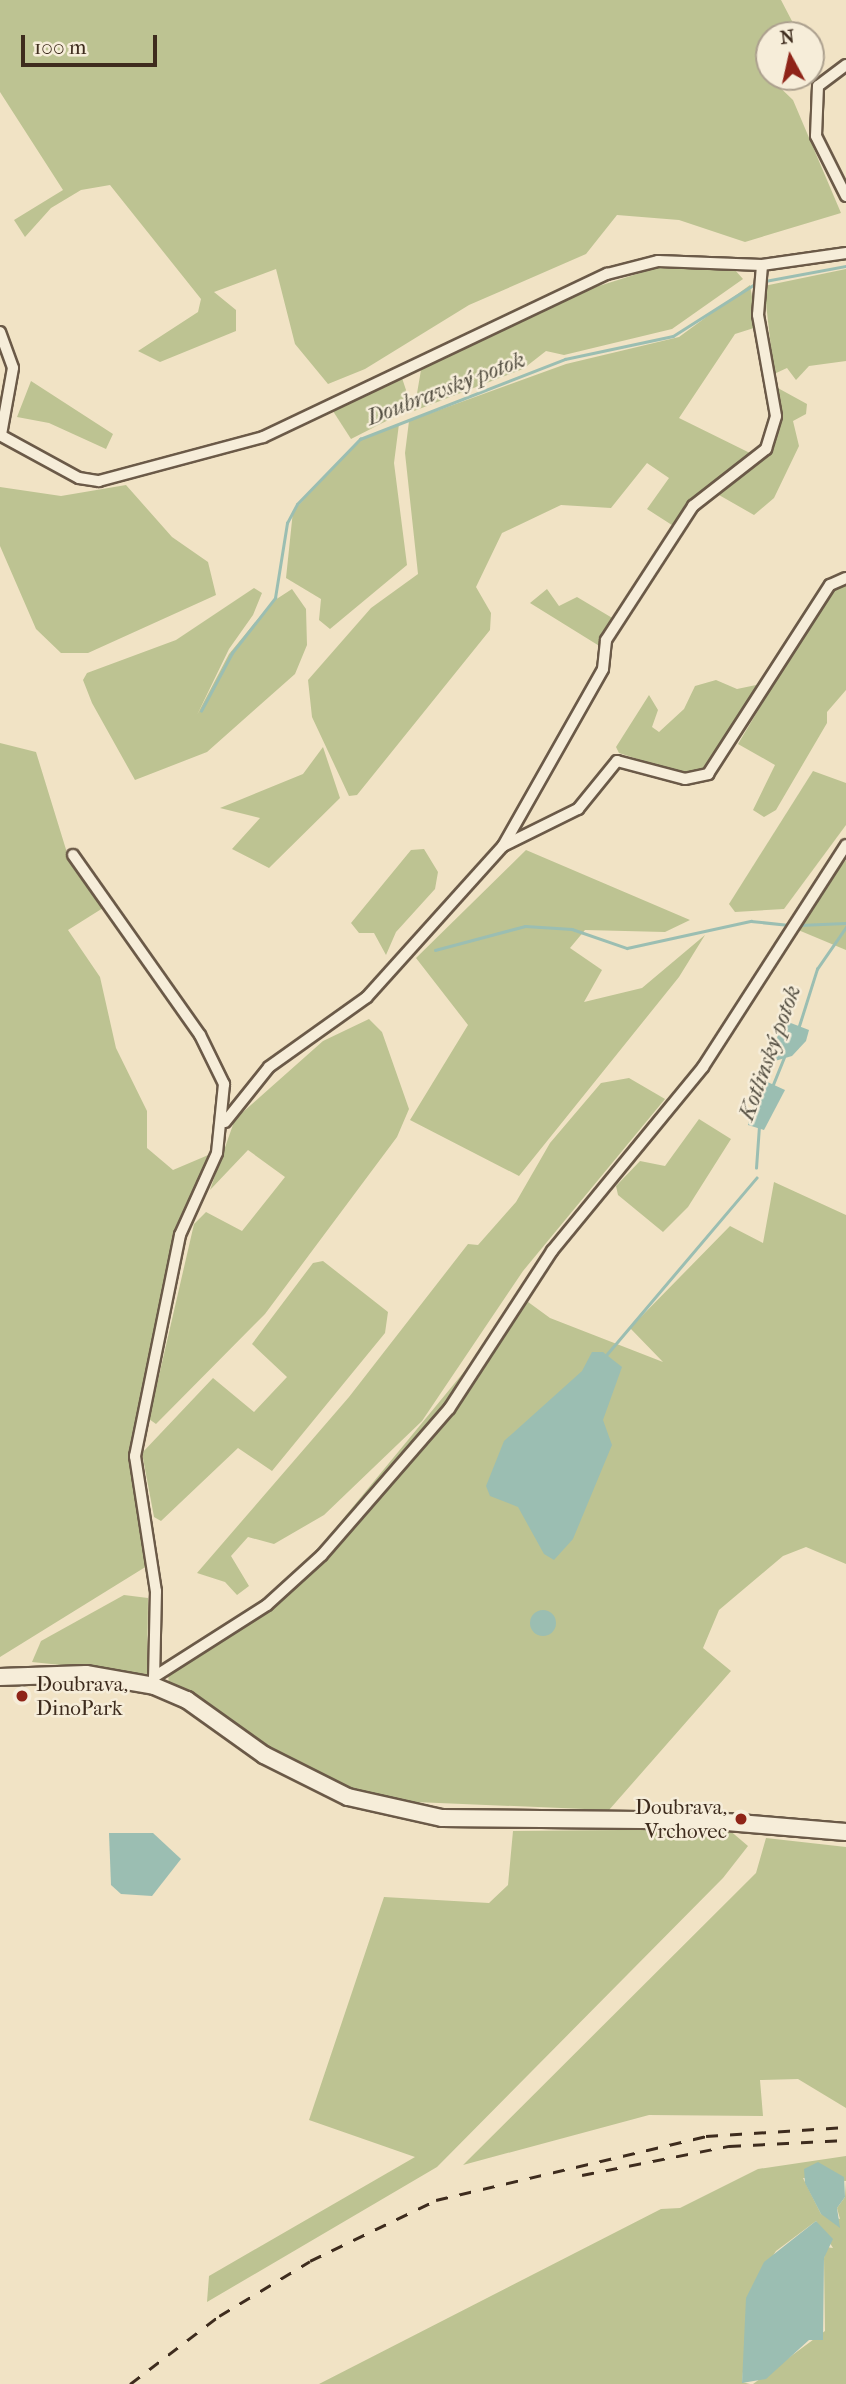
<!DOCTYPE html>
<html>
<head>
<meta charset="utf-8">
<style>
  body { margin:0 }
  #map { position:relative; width:846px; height:2384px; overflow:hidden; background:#f1e3c5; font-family:"IM FELL French Canon",serif }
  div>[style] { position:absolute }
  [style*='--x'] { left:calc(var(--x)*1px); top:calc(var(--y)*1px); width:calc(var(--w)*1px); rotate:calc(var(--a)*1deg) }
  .green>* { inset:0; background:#bdc392 }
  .water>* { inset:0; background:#9bbeb2 }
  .round { border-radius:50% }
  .stream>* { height:2.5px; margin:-1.25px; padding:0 1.25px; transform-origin:1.25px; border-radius:1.25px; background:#9bbeb2 }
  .roads { filter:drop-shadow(2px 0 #6b5a48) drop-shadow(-2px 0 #6b5a48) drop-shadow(0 2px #6b5a48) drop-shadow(0 -2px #6b5a48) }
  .street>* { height:10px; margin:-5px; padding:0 5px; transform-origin:5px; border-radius:5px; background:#f6edd9 }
  .secondary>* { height:16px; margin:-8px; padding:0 8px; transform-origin:8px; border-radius:8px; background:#f6edd9 }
  .rail>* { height:2.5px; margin-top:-1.25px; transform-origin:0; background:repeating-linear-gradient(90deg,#3e2c1e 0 12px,transparent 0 24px) }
  .dots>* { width:19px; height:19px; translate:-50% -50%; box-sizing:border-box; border:4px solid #f6edd9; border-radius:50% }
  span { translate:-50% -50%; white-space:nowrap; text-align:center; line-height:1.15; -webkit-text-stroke:5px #f6edd9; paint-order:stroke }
  .poi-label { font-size:21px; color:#3e2c1e }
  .left { translate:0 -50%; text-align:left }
  .right { translate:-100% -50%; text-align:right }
  .water-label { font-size:23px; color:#555043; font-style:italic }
  .north { position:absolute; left:755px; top:21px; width:70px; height:70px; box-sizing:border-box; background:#f6edd9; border:2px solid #aca08e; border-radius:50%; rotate:352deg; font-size:19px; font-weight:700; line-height:28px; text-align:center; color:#3e2c1e }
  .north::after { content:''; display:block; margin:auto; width:24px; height:32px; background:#8f2418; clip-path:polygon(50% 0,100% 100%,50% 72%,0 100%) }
  .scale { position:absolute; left:21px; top:35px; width:136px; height:32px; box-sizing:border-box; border:4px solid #3e2c1e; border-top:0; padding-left:9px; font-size:21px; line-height:24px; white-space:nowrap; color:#3e2c1e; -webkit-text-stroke:5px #f6edd9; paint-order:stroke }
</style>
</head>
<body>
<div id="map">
  <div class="green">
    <div style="clip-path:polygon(0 0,781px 0,793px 23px,775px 26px,779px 35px,769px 35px,769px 77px,793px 100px,841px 213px,745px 242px,679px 220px,617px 215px,586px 254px,469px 305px,365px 369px,328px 384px,295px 344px,276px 269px,214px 292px,236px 310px,236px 331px,160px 362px,138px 351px,198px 312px,201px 299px,110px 185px,81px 190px,51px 208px,25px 237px,14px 220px,63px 190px,0 92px)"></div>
    <div style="clip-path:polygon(656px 268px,735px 270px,743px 279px,672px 329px,564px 355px,546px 351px,523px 369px,414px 411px,422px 364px,583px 291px)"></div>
    <div style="clip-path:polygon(846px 269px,846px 361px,809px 366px,796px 380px,787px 368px,774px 374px,764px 286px)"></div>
    <div style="clip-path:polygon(750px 285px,757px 327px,735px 334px,679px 418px,752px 454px,697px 495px,675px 527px,647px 509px,669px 478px,647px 463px,611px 508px,561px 505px,502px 533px,476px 587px,491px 613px,490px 630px,357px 795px,349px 796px,312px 717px,308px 680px,371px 608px,418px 574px,405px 453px,409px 421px,566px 364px,679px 337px)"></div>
    <div style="clip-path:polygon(401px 375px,406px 390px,400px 414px,351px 439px,331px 408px)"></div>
    <div style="clip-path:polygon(31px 381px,113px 434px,106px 449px,49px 423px,17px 417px)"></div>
    <div style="clip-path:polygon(776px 387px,807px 404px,806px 414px,793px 421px,799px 446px,774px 498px,754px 515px,719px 495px,770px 455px,779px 427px)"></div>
    <div style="clip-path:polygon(399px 424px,394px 463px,407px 565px,330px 629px,319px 620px,321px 599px,286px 578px,293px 511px,361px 439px)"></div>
    <div style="clip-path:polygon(126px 485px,172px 537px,208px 562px,216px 595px,88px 653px,61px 653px,36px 629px,0 546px,0 487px,61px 496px)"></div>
    <div style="clip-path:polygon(846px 582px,846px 690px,827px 712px,827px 723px,776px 810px,764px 817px,753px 810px,775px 765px,738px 744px,827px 595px)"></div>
    <div style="clip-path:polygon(254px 588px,262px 593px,253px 615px,229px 649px,197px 715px,229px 654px,272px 602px,292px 589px,306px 609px,307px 645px,295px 674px,207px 752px,135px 780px,92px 703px,83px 680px,87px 673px,176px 640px)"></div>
    <div style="clip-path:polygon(547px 589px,559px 606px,577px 597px,614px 619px,601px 647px,530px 603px)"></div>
    <div style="clip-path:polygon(716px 680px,737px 689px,761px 684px,705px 770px,690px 776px,619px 753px,616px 747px,649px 695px,658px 710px,652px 727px,659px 732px,684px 709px,695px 686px)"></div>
    <div style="clip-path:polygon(0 743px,36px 752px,68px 856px,103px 908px,68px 930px,100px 977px,116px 1048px,147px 1111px,147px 1148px,173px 1170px,213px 1153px,181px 1224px,129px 1457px,147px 1566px,0 1657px)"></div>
    <div style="clip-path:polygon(323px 747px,340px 798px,269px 868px,232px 849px,260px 818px,220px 808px,303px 774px)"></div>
    <div style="clip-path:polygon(813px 771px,846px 783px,846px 825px,784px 909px,735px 912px,729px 904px)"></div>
    <div style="clip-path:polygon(424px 849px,438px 872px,435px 889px,396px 932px,386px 955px,374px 933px,359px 933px,351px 923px,411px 850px)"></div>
    <div style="clip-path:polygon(526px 850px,690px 920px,665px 932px,585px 930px,570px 948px,602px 970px,584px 1002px,642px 988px,705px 935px,679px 977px,519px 1176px,410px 1120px,468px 1025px,416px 958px)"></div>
    <div style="clip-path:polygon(846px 860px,846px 950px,791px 927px)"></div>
    <div style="clip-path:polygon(369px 1019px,382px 1032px,409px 1109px,397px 1137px,265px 1314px,156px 1424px,149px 1419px,194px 1224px,206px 1212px,242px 1231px,285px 1177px,248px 1150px,210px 1190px,235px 1119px,323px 1041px)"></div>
    <div style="clip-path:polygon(629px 1078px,665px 1099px,523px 1271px,422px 1421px,324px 1515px,274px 1544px,248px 1537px,231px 1556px,249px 1586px,237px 1595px,225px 1582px,197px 1573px,349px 1397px,468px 1244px,478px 1245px,516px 1202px,550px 1143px,601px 1083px)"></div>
    <div style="clip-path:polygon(699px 1119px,731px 1139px,688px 1207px,663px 1232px,618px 1195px,616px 1186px,640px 1161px,665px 1166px)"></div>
    <div style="clip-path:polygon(774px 1182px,846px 1215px,846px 1564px,806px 1547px,783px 1556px,719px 1610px,703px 1648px,731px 1671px,609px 1810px,415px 1802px,351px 1790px,296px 1766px,169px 1688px,168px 1671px,296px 1576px,524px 1299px,550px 1318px,663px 1362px,630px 1328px,730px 1226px,763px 1243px)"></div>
    <div style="clip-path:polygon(323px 1261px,388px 1312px,385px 1333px,272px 1471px,238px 1448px,161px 1521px,154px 1517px,142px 1453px,213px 1378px,254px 1412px,287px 1377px,252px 1344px,313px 1263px)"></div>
    <div style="clip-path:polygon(124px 1595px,148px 1598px,147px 1674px,32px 1662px,41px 1641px)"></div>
    <div style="clip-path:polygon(728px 1829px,748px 1846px,723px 1878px,437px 2167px,207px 2302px,209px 2276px,415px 2157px,309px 2120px,384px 1897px,489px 1903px,508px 1885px,513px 1831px)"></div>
    <div style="clip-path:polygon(766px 1838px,846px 1847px,846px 2108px,798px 2079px,760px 2080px,763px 2116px,649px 2115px,463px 2165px,756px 1873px)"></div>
    <div style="clip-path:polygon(evenodd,846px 2156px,846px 2384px,753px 2384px,825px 2331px,824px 2258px,826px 2247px,833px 2248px,816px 2221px,776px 2251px,751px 2289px,742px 2382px,750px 2384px,319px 2384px,661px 2209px,680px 2208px,758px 2169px,846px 2156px,803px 2178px,846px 2181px,845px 2197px,837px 2208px,840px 2219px,821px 2214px,803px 2178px)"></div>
  </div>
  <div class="water">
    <div style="clip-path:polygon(783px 1020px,809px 1030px,806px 1041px,792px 1056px,768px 1063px)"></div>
    <div style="clip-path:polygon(761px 1079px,785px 1090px,764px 1130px,748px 1125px)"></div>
    <div style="clip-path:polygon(592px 1352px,603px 1352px,622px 1367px,603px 1420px,612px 1445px,573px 1539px,554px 1560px,544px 1554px,518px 1507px,490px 1496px,486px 1486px,504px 1441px,582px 1371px)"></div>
    <div class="round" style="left:530px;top:1610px;width:26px;height:26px"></div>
    <div style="clip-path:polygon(109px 1833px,153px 1833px,181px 1859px,152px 1896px,121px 1894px,111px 1885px)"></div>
    <div style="clip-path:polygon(818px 2162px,844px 2177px,845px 2197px,837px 2208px,840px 2228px,821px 2214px,805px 2183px,804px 2169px)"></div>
    <div style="clip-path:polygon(816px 2221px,833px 2239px,824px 2258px,823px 2340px,809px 2340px,766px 2379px,742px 2383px,746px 2298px,764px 2262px)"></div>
  </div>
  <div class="stream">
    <div style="--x:765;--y:281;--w:82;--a:-10.5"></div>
    <div style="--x:201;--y:711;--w:66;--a:-61.9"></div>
    <div style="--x:232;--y:653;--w:70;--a:-52"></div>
    <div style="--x:275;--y:598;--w:76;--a:-80.9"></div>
    <div style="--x:287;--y:523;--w:21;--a:-62"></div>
    <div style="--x:297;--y:504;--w:91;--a:-45.9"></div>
    <div style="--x:360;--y:439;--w:220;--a:-21.3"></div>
    <div style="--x:565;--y:359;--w:110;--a:-12"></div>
    <div style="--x:673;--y:336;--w:101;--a:-32.4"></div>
    <div style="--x:799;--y:925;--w:47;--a:-2.4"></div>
    <div style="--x:435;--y:950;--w:93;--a:-14.9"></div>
    <div style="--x:525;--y:926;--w:47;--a:3.7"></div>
    <div style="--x:572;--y:929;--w:58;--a:19.1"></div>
    <div style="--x:627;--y:948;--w:127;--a:-12.3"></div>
    <div style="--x:751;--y:921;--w:38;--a:6"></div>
    <div style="--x:799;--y:1026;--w:60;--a:-72.5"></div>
    <div style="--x:817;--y:969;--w:51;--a:-55.4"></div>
    <div style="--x:772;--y:1087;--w:32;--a:-68"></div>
    <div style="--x:756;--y:1168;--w:42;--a:-85.9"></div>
    <div style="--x:607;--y:1354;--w:231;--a:-49.7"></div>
  </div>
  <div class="roads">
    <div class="street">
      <div style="--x:846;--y:65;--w:35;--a:143"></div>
      <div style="--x:818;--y:86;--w:50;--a:92.3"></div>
      <div style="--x:816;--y:136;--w:67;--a:63.4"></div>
      <div style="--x:0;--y:332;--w:38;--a:70"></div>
      <div style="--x:13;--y:368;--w:68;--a:100.2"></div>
      <div style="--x:0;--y:435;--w:90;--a:28.6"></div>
      <div style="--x:79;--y:478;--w:20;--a:9"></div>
      <div style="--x:99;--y:481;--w:170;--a:-15"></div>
      <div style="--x:263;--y:437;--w:381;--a:-25.4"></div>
      <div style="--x:607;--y:274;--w:53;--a:-14.3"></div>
      <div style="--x:658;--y:261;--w:104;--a:2.2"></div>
      <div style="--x:762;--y:265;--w:85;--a:-8.1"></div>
      <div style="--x:503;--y:846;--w:84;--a:-26.3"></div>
      <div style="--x:578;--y:809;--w:62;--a:-50.9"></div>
      <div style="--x:617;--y:761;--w:70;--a:14.8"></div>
      <div style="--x:685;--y:779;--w:24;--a:-12"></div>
      <div style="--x:708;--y:774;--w:225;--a:-57.2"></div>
      <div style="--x:830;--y:585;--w:17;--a:-24"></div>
      <div style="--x:73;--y:855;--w:220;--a:54.8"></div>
      <div style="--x:200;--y:1035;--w:55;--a:63.9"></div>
      <div style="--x:224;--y:1084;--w:69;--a:95.8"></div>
      <div style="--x:217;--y:1153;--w:90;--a:114.3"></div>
      <div style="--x:180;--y:1235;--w:226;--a:101.5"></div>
      <div style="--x:135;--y:1456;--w:137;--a:81.2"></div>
      <div style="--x:156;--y:1591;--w:88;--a:91.3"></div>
      <div style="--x:225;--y:1122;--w:70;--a:-51.3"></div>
      <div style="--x:269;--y:1067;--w:120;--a:-35.5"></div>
      <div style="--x:367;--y:997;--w:203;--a:-48"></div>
      <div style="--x:503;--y:846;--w:203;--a:-60.5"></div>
      <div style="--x:603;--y:669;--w:29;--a:-84"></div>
      <div style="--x:606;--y:640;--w:160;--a:-57"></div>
      <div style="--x:693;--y:506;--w:93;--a:-38"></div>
      <div style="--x:766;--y:449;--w:34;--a:-73"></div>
      <div style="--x:776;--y:416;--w:103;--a:-100.1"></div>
      <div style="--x:758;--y:315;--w:50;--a:-85.4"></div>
      <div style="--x:154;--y:1677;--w:134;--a:-32.5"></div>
      <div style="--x:267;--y:1605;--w:74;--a:-42.3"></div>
      <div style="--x:322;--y:1555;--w:194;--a:-49"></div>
      <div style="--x:449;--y:1409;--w:189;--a:-56.9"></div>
      <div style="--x:552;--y:1251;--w:238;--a:-50.6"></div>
      <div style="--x:703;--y:1067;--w:264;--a:-57.2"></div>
    </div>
    <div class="secondary">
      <div style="--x:0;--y:1677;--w:86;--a:-2"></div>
      <div style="--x:86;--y:1674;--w:69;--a:10"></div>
      <div style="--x:154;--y:1686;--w:36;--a:23"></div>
      <div style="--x:187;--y:1700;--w:95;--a:35.5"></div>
      <div style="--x:264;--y:1755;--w:94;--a:26.6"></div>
      <div style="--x:348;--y:1797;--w:96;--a:12.6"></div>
      <div style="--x:442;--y:1818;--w:273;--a:0.6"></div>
      <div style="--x:715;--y:1821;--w:131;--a:4.8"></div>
    </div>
  </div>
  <div class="rail">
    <div style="--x:582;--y:2175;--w:150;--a:-11.2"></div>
    <div style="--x:729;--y:2146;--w:117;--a:-2.9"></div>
    <div style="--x:130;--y:2384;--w:112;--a:-37.4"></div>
    <div style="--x:219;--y:2316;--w:106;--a:-31.1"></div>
    <div style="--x:310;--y:2261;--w:140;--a:-25.8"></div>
    <div style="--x:436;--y:2200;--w:277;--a:-13.3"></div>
    <div style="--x:706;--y:2136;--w:140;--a:-3.7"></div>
  </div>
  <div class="dots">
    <div style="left:22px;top:1696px;background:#8f2418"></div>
    <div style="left:741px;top:1819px;background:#8f2418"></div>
  </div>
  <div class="poi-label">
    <span class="left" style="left:36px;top:1696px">Doubrava,<br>DinoPark</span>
    <span class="right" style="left:727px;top:1819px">Doubrava,<br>Vrchovec</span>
  </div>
  <div class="water-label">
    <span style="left:446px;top:389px;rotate:-21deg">Doubravský potok</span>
    <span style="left:770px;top:1053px;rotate:-70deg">Kotlinský potok</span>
  </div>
  <div class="north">N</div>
  <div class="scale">100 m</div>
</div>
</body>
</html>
